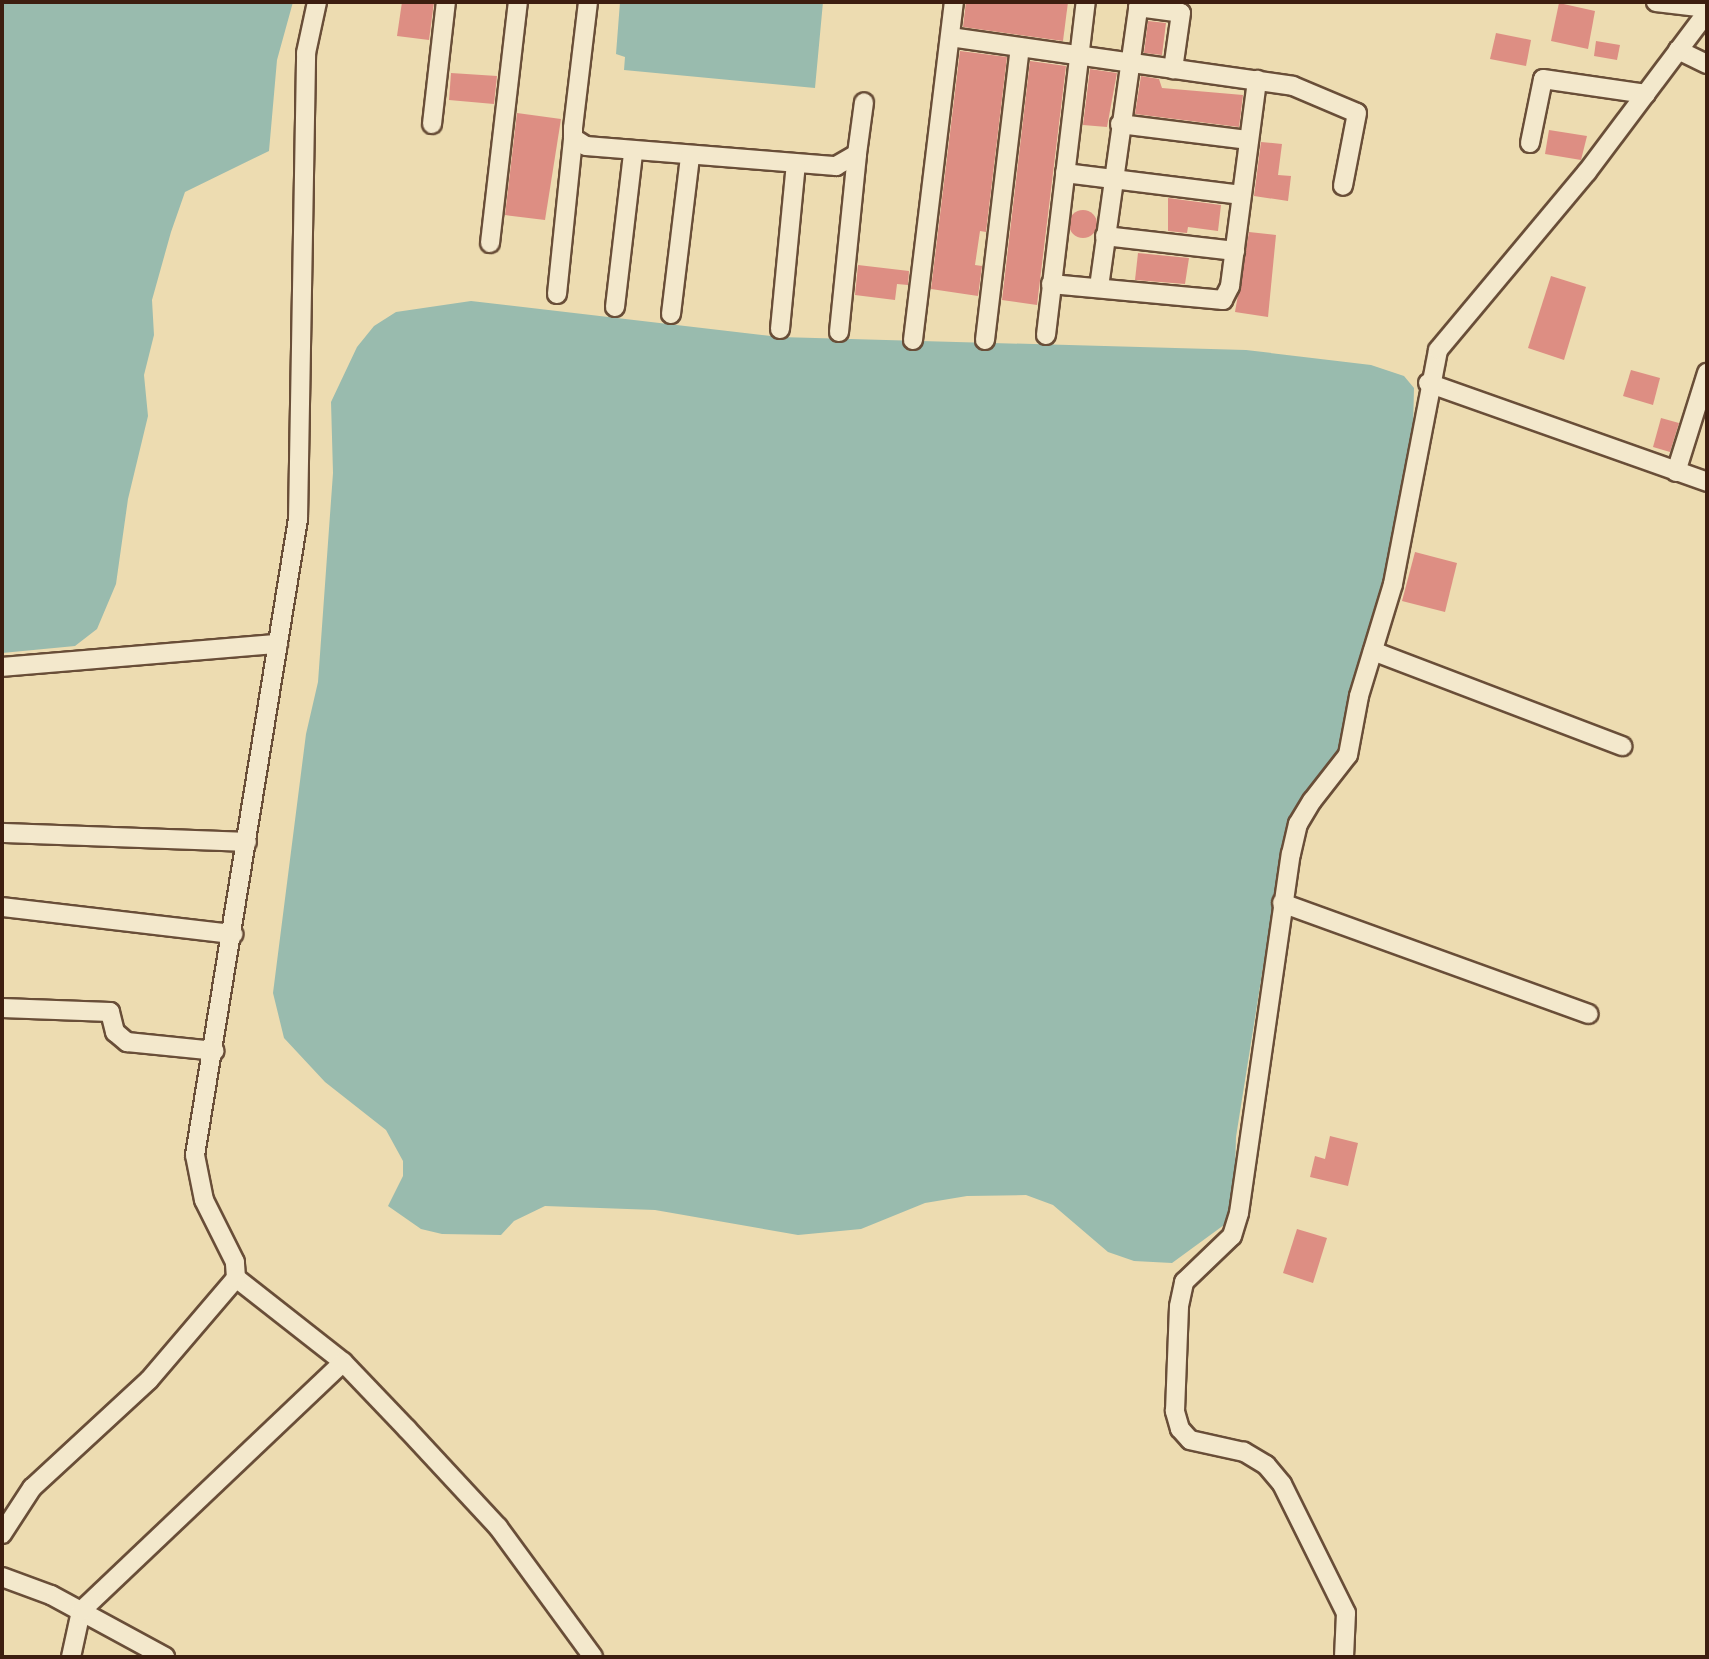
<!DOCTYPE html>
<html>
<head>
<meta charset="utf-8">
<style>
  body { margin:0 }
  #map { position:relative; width:1709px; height:1659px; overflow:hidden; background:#eddcb1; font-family:"IM FELL Double Pica",serif }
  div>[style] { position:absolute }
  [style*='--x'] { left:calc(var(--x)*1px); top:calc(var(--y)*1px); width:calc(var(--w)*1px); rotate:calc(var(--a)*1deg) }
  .water>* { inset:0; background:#99bbae }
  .building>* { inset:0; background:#dd8e83 }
  .round { border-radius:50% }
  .roads { filter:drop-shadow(2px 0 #694e38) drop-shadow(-2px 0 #694e38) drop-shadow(0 2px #694e38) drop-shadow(0 -2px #694e38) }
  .minor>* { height:18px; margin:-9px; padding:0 9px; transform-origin:9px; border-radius:9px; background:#f3e8cc }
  span { translate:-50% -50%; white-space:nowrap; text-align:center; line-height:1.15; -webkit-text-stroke:7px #f3e8cc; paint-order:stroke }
  .frame { position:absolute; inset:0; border:4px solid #3d1e10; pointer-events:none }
</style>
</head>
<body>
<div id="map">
  <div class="water">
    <div style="clip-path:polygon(2px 2px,293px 2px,277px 60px,269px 151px,185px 192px,171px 232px,152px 300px,154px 335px,144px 375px,148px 416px,128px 499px,116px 584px,97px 629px,75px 646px,2px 653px)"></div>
    <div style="clip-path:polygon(620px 2px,823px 2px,815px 88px,624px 70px,625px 57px,616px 54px)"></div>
    <div style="clip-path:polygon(471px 301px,780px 337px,1246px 350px,1371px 365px,1404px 376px,1414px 388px,1413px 429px,1390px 562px,1344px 742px,1295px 807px,1272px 911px,1236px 1137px,1234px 1204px,1224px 1225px,1172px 1263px,1134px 1261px,1108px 1252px,1053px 1205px,1026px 1195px,967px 1196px,925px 1203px,861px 1229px,798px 1235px,655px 1210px,545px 1206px,514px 1221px,501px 1235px,442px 1234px,421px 1229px,388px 1206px,403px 1176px,403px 1161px,386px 1130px,325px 1082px,284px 1038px,273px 993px,306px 734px,318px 682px,333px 473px,331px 402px,357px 347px,374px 326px,396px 312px)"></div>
  </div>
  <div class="building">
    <div style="clip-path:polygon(402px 2px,434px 2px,429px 40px,397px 36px)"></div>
    <div style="clip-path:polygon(966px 2px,1068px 2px,1063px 41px,963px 27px)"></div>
    <div style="clip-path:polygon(1559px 3px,1595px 11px,1588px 49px,1551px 41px)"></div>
    <div style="clip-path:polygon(1148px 21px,1166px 23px,1162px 55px,1144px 53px)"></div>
    <div style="clip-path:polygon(1496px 33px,1531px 40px,1526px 66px,1490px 59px)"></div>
    <div style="clip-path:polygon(1596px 41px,1620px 45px,1617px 60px,1594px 56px)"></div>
    <div style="clip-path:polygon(960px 51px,1007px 57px,986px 232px,980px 231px,975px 265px,982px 266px,978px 296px,931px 289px)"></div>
    <div style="clip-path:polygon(1030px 61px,1066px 66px,1037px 305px,1002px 300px)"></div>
    <div style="clip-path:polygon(1090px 69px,1117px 73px,1107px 127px,1083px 125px)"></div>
    <div style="clip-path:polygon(451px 73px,497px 76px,494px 104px,449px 100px)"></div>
    <div style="clip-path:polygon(1141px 76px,1159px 79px,1162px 88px,1243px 95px,1239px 127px,1135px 114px)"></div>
    <div style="clip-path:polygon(517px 113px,561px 119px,545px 220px,505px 215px)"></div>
    <div style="clip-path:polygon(1549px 130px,1587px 136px,1581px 160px,1545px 154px)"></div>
    <div style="clip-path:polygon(1261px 142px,1282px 144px,1278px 175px,1291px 176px,1288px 201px,1254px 196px)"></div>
    <div style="clip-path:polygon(1168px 198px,1221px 205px,1218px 231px,1188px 227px,1187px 233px,1168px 231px)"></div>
    <div class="round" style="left:1069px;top:210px;width:28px;height:28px"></div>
    <div style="clip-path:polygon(1249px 232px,1276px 235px,1268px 317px,1235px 312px)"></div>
    <div style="clip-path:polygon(1138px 253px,1189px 258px,1185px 284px,1135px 280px)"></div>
    <div style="clip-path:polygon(858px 265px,909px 271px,908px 285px,897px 284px,895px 300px,855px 295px)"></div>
    <div style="clip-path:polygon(1551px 276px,1586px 287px,1564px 360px,1528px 348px)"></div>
    <div style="clip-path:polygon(1631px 370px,1660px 378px,1653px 405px,1623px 396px)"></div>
    <div style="clip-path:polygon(1661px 418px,1679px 423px,1670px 452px,1653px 447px)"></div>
    <div style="clip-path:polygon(1415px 552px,1457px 563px,1445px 612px,1402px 601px)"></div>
    <div style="clip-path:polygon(1330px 1136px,1358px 1143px,1348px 1186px,1310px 1177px,1315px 1156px,1325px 1159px)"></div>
    <div style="clip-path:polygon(1297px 1229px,1327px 1238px,1313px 1283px,1283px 1273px)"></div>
  </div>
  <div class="roads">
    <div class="minor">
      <div style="--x:588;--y:2;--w:127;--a:96.8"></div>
      <div style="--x:573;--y:128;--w:10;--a:90"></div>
      <div style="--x:573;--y:138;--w:15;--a:32"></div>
      <div style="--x:586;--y:146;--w:251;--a:4.6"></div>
      <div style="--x:836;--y:166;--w:24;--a:-30"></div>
      <div style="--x:857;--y:154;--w:52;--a:-82.3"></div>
      <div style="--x:1656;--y:2;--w:51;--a:6.7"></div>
      <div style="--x:1138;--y:7;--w:43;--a:7.9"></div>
      <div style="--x:1181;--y:13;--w:57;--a:98.1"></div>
      <div style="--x:950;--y:37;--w:346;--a:8.1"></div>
      <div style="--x:1293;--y:86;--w:69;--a:22.9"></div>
      <div style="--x:1357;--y:113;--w:74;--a:100.9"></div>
      <div style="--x:1678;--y:50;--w:32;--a:26"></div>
      <div style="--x:432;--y:124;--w:123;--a:-83.5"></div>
      <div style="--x:1120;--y:124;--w:130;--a:7.1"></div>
      <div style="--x:1530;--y:143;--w:65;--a:-78.5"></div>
      <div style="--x:1543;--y:79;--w:104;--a:8.3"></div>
      <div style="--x:1065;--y:173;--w:178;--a:7.1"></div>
      <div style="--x:1105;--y:236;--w:131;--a:6.6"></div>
      <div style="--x:490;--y:243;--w:243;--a:-83.4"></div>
      <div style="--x:1051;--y:284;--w:173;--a:5.3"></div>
      <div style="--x:1223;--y:300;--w:16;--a:-63"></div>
      <div style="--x:1230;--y:286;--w:208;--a:-82.5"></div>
      <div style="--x:1099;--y:287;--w:288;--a:-82"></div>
      <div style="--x:557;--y:294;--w:157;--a:-84.1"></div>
      <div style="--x:615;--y:307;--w:155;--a:-83.3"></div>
      <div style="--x:671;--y:314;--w:159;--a:-83.1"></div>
      <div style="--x:780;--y:329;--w:166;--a:-84.5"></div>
      <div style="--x:839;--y:332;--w:179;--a:-84.2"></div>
      <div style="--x:1046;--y:335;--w:335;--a:-83.2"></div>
      <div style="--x:913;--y:340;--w:340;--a:-83.1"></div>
      <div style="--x:985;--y:340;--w:295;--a:-83.2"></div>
      <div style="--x:1428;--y:383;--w:296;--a:19.5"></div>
      <div style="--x:1676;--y:472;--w:104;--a:-72.6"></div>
      <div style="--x:1373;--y:651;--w:267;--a:20.9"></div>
      <div style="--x:2;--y:667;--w:277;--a:-4.8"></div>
      <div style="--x:2;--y:833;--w:245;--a:2.1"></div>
      <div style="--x:1282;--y:903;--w:326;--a:19.9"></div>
      <div style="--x:2;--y:907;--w:233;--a:6.7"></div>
      <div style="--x:2;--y:1008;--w:108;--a:2.1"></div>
      <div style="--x:110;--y:1012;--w:21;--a:76"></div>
      <div style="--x:115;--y:1032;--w:16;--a:40"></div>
      <div style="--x:127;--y:1042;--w:88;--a:5.8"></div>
      <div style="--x:236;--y:1278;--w:136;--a:38.1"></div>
      <div style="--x:343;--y:1362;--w:93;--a:46.3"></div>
      <div style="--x:407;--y:1429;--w:134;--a:47.1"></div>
      <div style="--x:498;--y:1527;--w:161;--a:53.8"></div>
      <div style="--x:2;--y:1534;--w:55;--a:-56.9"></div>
      <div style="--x:32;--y:1488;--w:159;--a:-42.7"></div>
      <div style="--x:149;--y:1380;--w:134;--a:-49.5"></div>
      <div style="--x:236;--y:1278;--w:16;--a:-94"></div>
      <div style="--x:235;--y:1262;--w:69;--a:-116.6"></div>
      <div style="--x:204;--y:1200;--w:46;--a:-101.3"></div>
      <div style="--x:195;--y:1155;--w:644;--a:-80.8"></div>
      <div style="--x:298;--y:519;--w:466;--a:-89"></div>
      <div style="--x:306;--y:53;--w:52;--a:-77.8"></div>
      <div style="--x:2;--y:1577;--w:52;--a:20.2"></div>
      <div style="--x:51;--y:1595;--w:130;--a:28.5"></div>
      <div style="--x:71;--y:1657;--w:47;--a:-77.7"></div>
      <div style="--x:81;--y:1611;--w:361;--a:-43.5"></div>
      <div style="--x:1344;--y:1657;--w:44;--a:-87.4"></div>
      <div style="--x:1346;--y:1613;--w:144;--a:-116.4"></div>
      <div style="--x:1282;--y:1484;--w:25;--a:-130"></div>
      <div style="--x:1266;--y:1465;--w:26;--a:-149"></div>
      <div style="--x:1244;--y:1452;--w:55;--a:-167.5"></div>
      <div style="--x:1190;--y:1440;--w:15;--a:-132"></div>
      <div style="--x:1180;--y:1429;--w:19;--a:-106"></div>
      <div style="--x:1175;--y:1411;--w:105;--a:-87.8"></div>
      <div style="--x:1179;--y:1306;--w:25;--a:-78"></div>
      <div style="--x:1184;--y:1282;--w:66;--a:-43.8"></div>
      <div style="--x:1232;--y:1236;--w:24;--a:-73"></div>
      <div style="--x:1239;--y:1213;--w:363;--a:-81.8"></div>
      <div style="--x:1291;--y:854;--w:31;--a:-77"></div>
      <div style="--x:1298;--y:824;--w:27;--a:-59"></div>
      <div style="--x:1312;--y:801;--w:58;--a:-52"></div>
      <div style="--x:1348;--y:755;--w:60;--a:-79.4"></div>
      <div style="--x:1359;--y:696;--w:117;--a:-73.1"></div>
      <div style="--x:1393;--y:584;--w:238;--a:-79.1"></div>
      <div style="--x:1438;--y:350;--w:232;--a:-50.1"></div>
      <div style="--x:1587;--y:172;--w:200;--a:-53.1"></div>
    </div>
  </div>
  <div class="frame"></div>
</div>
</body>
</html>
